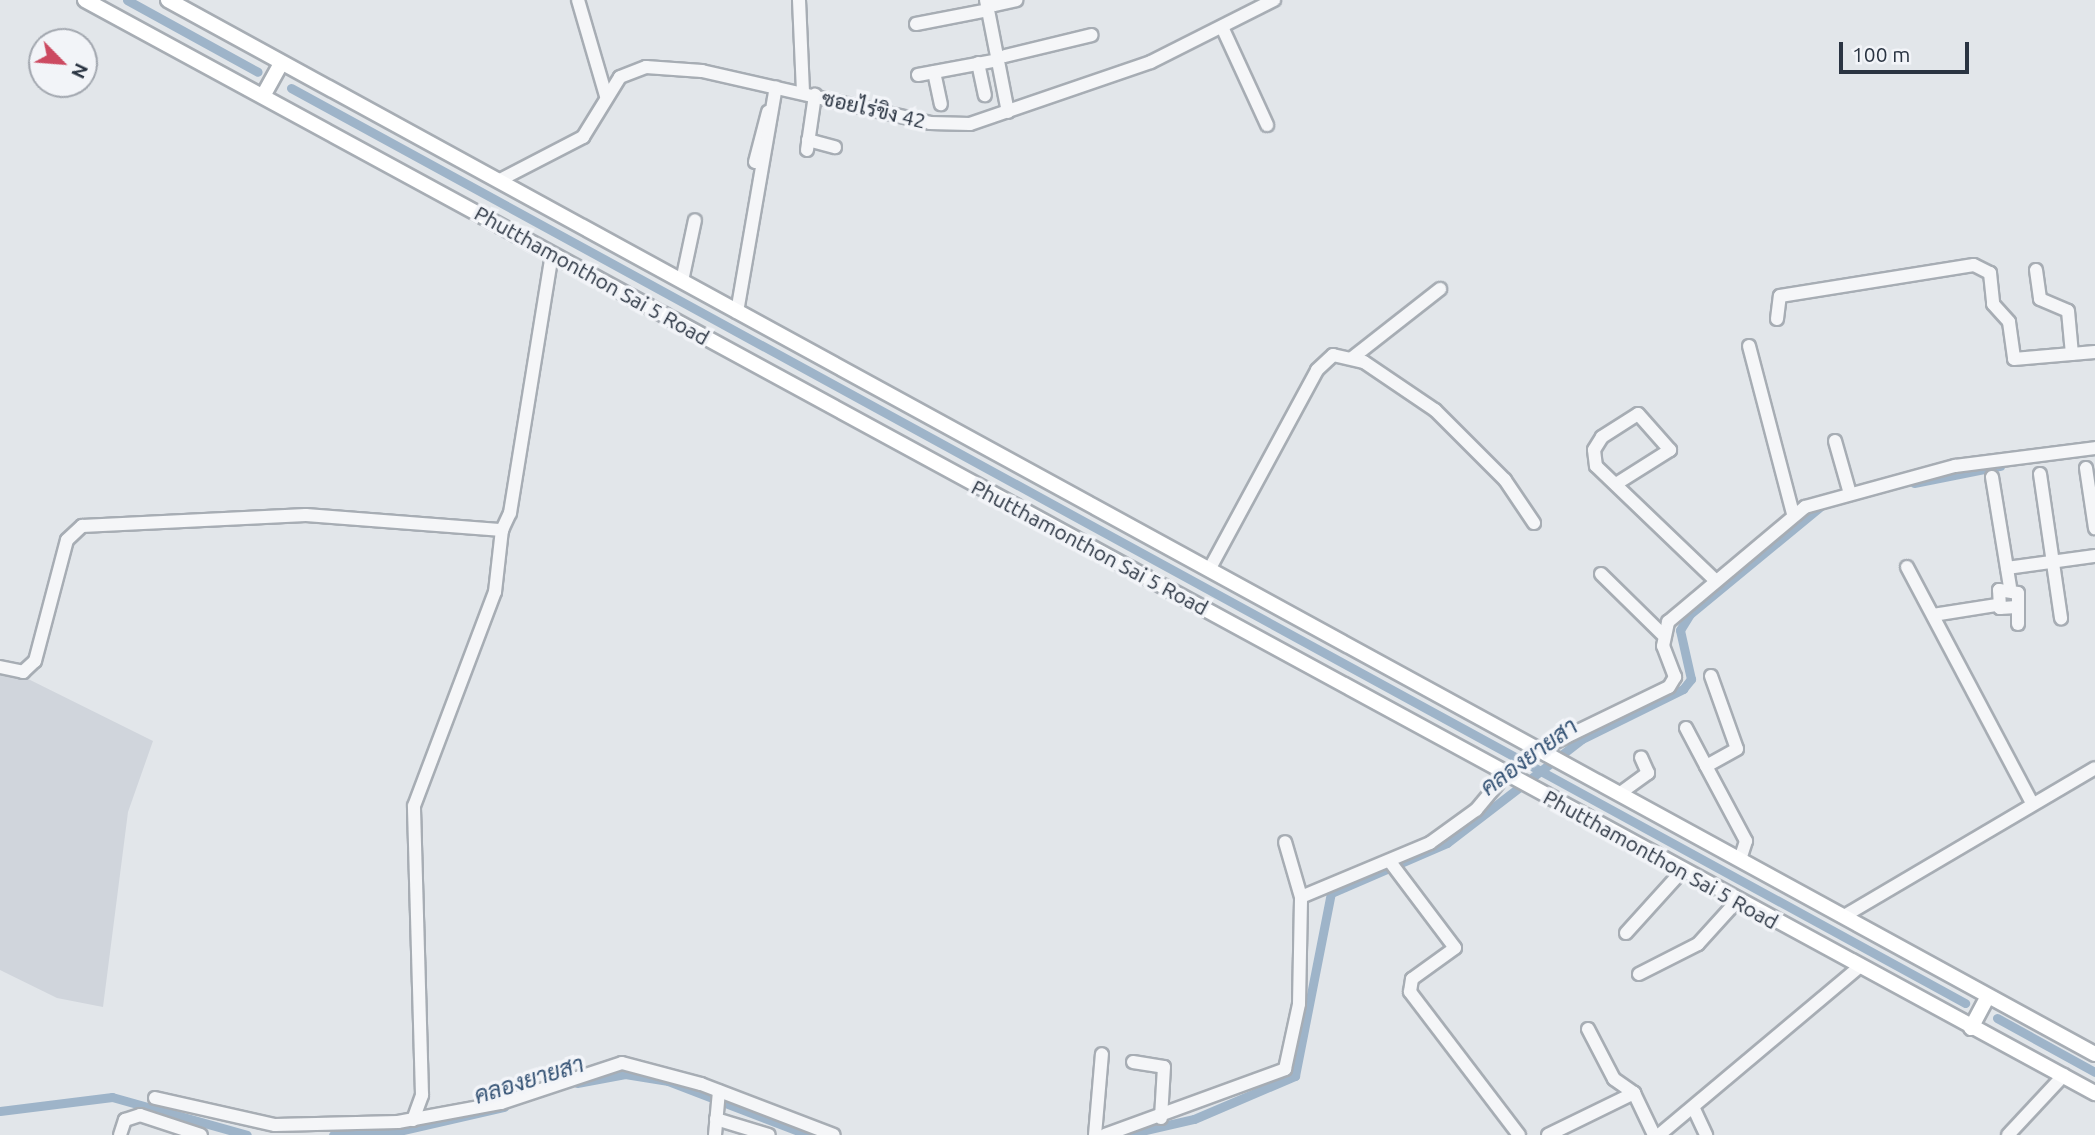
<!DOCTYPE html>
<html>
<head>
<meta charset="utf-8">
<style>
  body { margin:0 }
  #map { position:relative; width:2095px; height:1135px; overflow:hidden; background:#e2e6ea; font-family:Ubuntu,Sarabun,sans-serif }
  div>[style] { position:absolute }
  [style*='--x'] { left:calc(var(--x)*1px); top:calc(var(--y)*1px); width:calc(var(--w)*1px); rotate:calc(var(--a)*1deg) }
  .built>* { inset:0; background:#d0d5dc }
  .canal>* { height:9px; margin:-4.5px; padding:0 4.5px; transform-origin:4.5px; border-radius:4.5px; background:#9eb4c9 }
  .roads { filter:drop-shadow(2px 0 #a7adb4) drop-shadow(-2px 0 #a7adb4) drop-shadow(0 2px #a7adb4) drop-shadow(0 -2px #a7adb4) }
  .minor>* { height:12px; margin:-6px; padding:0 6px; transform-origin:6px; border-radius:6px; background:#f5f6f8 }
  .major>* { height:14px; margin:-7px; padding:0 7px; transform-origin:7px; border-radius:7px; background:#fff }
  span { translate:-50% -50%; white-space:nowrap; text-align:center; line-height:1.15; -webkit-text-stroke:7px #f2f4f8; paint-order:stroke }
  .street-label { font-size:21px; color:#2a3442 }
  .water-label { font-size:23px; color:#355375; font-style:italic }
  .north { position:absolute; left:28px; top:28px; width:70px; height:70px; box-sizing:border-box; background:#f2f4f8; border:2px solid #a2a7af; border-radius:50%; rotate:115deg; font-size:19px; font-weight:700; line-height:28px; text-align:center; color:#2a3442 }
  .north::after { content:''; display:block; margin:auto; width:24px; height:32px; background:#cc4a61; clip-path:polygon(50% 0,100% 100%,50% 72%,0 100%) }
  .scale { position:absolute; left:1839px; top:42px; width:130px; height:32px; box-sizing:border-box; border:4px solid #2a3442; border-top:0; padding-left:9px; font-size:21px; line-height:24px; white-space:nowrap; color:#2a3442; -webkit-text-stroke:5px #f2f4f8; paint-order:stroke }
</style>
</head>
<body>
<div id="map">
  <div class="built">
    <div style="clip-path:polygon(0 665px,153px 741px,128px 812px,103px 1007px,57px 998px,0 970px)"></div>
  </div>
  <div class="canal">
    <div style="--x:127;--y:0;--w:149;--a:28.8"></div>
    <div style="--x:291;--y:88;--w:1908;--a:28.66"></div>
    <div style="--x:1914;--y:483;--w:88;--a:-11.2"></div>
    <div style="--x:1997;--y:1018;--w:112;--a:28.9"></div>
    <div style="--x:577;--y:1083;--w:49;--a:-10.6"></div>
    <div style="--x:625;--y:1074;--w:44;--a:9.2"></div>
    <div style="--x:668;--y:1081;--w:151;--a:21"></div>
    <div style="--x:0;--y:1111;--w:113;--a:-7.1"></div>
    <div style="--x:112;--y:1097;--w:140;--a:15.7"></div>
    <div style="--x:333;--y:1135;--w:66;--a:-3.5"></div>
    <div style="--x:399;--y:1131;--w:108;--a:-12.9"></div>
    <div style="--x:1124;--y:1135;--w:72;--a:-12.9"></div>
    <div style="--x:1194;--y:1119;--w:110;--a:-23.1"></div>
    <div style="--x:1295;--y:1076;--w:187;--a:-78.9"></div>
    <div style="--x:1331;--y:893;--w:126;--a:-23.3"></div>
    <div style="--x:1447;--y:843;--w:170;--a:-37.6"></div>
    <div style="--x:1582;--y:739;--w:113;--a:-26.3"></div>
    <div style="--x:1683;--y:689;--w:13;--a:-51"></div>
    <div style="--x:1691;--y:679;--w:50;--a:-102.7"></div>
    <div style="--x:1680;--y:630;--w:19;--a:-58"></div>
    <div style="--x:1690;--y:614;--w:171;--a:-39.5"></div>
  </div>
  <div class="roads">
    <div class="minor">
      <div style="--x:578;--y:0;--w:100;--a:73.7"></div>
      <div style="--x:799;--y:0;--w:92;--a:87.5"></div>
      <div style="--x:986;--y:0;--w:114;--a:78.9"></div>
      <div style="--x:995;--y:5;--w:22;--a:-13"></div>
      <div style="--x:916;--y:24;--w:73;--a:-11"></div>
      <div style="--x:1222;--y:27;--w:108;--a:65.3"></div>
      <div style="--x:1005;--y:56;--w:89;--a:-13.6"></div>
      <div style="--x:978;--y:63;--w:33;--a:78"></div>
      <div style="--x:934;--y:72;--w:33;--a:78"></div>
      <div style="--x:918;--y:75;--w:81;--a:-10.6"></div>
      <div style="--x:808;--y:140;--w:28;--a:15"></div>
      <div style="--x:807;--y:150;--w:56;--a:-81.7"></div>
      <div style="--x:755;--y:162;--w:52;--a:-75.4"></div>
      <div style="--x:498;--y:181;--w:96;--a:-27.4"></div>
      <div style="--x:583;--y:137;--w:70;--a:-58.3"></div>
      <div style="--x:620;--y:77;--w:28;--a:-21"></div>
      <div style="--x:646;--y:67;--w:56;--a:4.1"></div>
      <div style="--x:702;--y:71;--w:234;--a:12.8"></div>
      <div style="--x:930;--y:123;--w:40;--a:1.4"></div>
      <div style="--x:970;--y:124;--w:191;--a:-18.9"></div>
      <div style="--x:1151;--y:62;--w:138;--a:-26.8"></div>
      <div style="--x:2036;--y:270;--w:29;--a:82"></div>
      <div style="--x:2040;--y:299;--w:30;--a:23"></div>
      <div style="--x:2068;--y:311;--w:43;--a:84.7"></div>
      <div style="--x:682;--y:281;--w:62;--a:-78"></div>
      <div style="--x:737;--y:312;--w:228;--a:-80.2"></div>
      <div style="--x:1777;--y:319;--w:23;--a:-83"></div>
      <div style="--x:1780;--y:296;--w:196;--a:-9.1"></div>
      <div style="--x:1974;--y:265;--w:18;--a:27"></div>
      <div style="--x:1990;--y:273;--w:31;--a:84"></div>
      <div style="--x:1993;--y:304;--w:24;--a:48"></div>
      <div style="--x:2009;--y:322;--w:37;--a:82"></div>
      <div style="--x:2014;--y:359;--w:81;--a:-4.9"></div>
      <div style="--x:1749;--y:346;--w:174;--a:75.3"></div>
      <div style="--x:1352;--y:358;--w:112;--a:-38.1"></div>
      <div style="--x:1835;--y:441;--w:51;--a:74.1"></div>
      <div style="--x:2086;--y:468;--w:61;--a:81.5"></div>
      <div style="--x:2040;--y:474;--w:146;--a:81.7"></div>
      <div style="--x:1992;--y:477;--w:111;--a:80.7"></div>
      <div style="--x:1616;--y:484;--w:64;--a:-32.2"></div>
      <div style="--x:1670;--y:450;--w:48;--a:-131.6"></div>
      <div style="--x:1638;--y:414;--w:43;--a:147.4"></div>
      <div style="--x:1602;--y:437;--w:15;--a:122"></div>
      <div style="--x:1594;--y:450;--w:16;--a:83"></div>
      <div style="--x:1596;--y:466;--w:165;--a:43.8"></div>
      <div style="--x:1907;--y:567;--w:267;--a:62.1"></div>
      <div style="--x:2007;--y:568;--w:89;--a:-7.8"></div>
      <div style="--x:1209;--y:570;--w:227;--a:-61.6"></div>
      <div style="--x:1317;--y:370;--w:22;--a:-43"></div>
      <div style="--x:1333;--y:355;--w:32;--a:13"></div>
      <div style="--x:1364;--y:362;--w:86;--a:34.1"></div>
      <div style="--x:1435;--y:410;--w:99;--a:45"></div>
      <div style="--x:1505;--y:480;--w:52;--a:56"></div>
      <div style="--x:1601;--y:574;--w:86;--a:44.5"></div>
      <div style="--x:2016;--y:607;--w:16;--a:176"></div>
      <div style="--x:2000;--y:608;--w:18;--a:-93"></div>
      <div style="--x:1999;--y:590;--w:19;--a:9"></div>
      <div style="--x:2018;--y:593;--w:31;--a:90"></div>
      <div style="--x:1933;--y:615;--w:65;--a:-8.9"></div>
      <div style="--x:0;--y:667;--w:24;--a:12"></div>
      <div style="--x:23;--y:672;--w:16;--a:-43"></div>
      <div style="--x:35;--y:661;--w:125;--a:-75.2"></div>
      <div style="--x:67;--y:540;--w:21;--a:-43"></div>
      <div style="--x:82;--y:526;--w:224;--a:-2.8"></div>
      <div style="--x:306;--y:515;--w:197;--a:4.4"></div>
      <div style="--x:502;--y:530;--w:19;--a:-65"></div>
      <div style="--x:510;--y:513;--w:262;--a:-80.8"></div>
      <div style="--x:1711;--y:676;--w:77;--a:70.4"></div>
      <div style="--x:1737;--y:749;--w:35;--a:151"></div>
      <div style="--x:1706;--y:766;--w:85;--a:61.9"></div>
      <div style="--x:1746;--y:841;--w:20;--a:108"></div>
      <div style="--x:1686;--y:728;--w:43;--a:62.2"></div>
      <div style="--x:1539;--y:750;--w:144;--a:-25.9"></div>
      <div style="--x:1669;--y:687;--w:12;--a:-59"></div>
      <div style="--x:1675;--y:677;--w:33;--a:-111"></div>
      <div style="--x:1663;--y:646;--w:25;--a:-78"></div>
      <div style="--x:1668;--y:622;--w:179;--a:-40"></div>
      <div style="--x:1805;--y:507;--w:156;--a:-15.3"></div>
      <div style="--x:1955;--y:466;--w:141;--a:-7.3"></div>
      <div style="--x:1619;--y:794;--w:36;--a:-36"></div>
      <div style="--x:1648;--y:773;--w:17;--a:-114"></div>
      <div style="--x:1391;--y:863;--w:106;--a:53"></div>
      <div style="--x:1455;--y:948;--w:53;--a:144.2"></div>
      <div style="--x:1412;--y:979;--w:13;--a:99"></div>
      <div style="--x:1410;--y:992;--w:180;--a:52.7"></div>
      <div style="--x:1301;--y:897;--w:140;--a:-22.7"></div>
      <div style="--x:1430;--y:843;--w:57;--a:-35.7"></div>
      <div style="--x:1476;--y:810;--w:47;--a:-50.2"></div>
      <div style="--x:1844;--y:916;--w:291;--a:-30.5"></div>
      <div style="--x:1626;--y:933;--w:84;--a:-47.9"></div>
      <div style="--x:1639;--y:974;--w:66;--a:-27"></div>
      <div style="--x:1698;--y:944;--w:58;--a:-47.8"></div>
      <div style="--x:1588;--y:1029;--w:56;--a:62.5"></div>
      <div style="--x:1614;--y:1079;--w:24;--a:35"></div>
      <div style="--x:1133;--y:1062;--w:31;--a:9"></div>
      <div style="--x:1164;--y:1067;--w:51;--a:93.4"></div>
      <div style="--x:155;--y:1098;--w:123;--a:12.7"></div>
      <div style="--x:275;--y:1125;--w:123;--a:-1.4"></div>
      <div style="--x:398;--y:1122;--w:105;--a:-10.5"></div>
      <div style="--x:501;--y:1103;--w:127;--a:-18.3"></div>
      <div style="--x:622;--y:1063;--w:82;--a:14.9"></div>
      <div style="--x:701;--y:1084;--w:142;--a:21"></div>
      <div style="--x:1694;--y:1109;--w:29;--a:65"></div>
      <div style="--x:716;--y:1119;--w:55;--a:16.8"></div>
      <div style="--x:413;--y:1120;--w:27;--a:-70"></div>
      <div style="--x:422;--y:1095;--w:289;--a:-91.6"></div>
      <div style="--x:414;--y:806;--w:229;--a:-69.3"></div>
      <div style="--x:495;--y:592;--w:62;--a:-83.6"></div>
      <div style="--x:120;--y:1135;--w:16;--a:-72"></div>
      <div style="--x:125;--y:1120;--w:16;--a:-18"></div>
      <div style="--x:140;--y:1115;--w:64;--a:18.2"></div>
      <div style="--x:715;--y:1135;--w:44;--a:-84.8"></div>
      <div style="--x:1095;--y:1135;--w:81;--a:-85.1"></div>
      <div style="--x:1105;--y:1135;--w:192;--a:-20.1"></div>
      <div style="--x:1285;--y:1069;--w:66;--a:-77.8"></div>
      <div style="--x:1299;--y:1004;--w:107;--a:-88.9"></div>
      <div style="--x:1301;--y:897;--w:57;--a:-106.2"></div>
      <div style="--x:1548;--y:1135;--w:96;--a:-26"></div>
      <div style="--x:1634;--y:1093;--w:47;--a:64.5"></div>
      <div style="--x:1659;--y:1135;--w:260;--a:-40"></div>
      <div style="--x:2008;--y:1135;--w:82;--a:-47"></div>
    </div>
    <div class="major">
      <div style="--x:85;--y:0;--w:2288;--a:28.54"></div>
      <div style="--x:168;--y:0;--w:2196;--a:28.68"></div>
      <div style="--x:263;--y:96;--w:38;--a:-61"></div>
      <div style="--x:1971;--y:1028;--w:36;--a:-62"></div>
    </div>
  </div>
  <div class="street-label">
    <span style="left:874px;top:109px;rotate:13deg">ซอยไร่ขิง 42</span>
    <span style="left:592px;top:275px;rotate:29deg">Phutthamonthon Sai 5 Road</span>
    <span style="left:1090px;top:547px;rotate:28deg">Phutthamonthon Sai 5 Road</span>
    <span style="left:1661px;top:859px;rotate:29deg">Phutthamonthon Sai 5 Road</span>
  </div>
  <div class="water-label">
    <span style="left:1529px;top:757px;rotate:-36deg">คลองยายสา</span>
    <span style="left:529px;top:1080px;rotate:-17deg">คลองยายสา</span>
  </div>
  <div class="north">N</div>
  <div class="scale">100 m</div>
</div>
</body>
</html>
